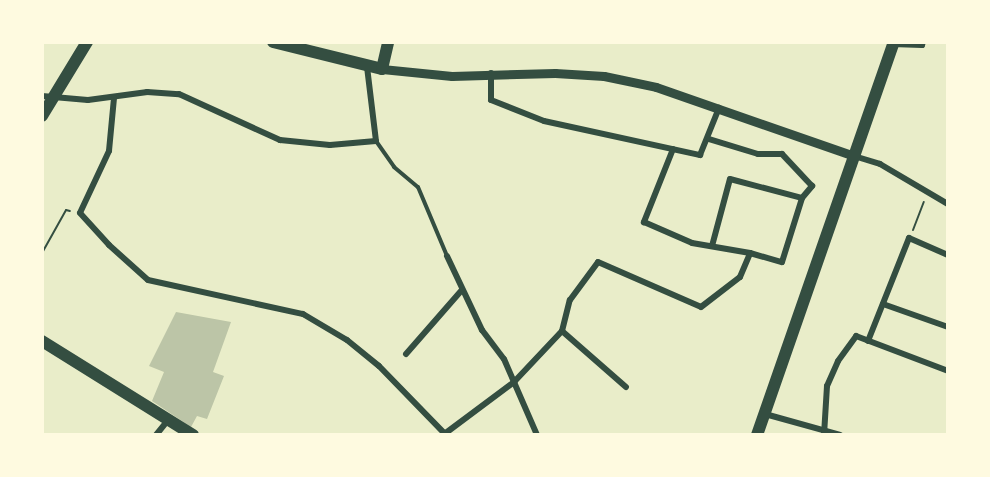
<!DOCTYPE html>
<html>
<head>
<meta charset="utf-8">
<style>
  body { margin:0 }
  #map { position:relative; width:990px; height:477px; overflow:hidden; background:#e9edc9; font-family:"Alegreya Sans",sans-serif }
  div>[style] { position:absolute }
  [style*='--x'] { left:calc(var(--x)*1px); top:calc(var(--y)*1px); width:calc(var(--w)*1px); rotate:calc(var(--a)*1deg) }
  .building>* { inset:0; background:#bcc5a7 }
  .path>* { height:2px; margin:-1px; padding:0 1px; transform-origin:1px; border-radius:1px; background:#344e41 }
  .service>* { height:4px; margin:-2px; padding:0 2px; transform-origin:2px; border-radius:2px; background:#344e41 }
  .minor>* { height:6px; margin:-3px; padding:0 3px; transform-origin:3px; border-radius:3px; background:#344e41 }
  .tertiary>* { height:9px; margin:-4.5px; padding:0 4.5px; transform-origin:4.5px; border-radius:4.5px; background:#344e41 }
  .primary>* { height:12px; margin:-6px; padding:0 6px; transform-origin:6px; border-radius:6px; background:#344e41 }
  .trunk>* { height:12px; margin:-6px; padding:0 6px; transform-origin:6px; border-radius:6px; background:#344e41 }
  span { translate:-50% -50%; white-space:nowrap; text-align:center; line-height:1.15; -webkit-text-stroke:4.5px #fefae0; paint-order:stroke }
  .frame { position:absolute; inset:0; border:44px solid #fefae0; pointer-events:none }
</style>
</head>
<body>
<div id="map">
  <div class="building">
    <div style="clip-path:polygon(176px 312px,231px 322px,213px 372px,224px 376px,207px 419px,197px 416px,191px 427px,152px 401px,164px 372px,149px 366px)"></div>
  </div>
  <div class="path">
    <div style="--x:913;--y:230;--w:30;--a:-69"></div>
    <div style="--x:42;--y:253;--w:49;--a:-60.8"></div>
    <div style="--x:66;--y:210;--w:4;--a:14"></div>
  </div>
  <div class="service">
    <div style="--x:376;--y:141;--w:32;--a:55"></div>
    <div style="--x:394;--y:167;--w:31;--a:40"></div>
    <div style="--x:418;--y:187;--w:75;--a:67.2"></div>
  </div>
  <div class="minor">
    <div style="--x:892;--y:44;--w:30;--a:2"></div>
    <div style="--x:922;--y:45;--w:3;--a:-72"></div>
    <div style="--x:491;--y:73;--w:27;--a:90"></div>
    <div style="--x:491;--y:100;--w:57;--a:21.6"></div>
    <div style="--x:544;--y:121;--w:160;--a:12.3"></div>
    <div style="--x:700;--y:155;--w:51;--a:-68"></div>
    <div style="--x:42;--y:96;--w:46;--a:5"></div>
    <div style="--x:88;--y:100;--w:60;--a:-7.7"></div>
    <div style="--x:147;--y:92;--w:32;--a:4"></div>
    <div style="--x:179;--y:94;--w:111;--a:24.5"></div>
    <div style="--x:280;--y:140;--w:50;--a:5.7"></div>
    <div style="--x:330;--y:145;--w:46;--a:-5"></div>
    <div style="--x:376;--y:141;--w:75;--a:-96.9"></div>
    <div style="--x:114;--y:98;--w:53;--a:95.4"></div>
    <div style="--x:109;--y:151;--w:68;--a:115.1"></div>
    <div style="--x:80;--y:213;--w:43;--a:47.8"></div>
    <div style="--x:109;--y:245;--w:52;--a:41.9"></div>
    <div style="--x:148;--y:280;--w:159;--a:12.4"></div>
    <div style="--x:303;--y:314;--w:51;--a:30.6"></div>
    <div style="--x:347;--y:340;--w:41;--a:39.1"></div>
    <div style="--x:379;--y:366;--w:96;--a:45.8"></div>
    <div style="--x:673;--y:149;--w:79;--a:111.7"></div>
    <div style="--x:644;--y:222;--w:52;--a:23.6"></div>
    <div style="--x:692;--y:243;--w:59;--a:9.8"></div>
    <div style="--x:854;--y:156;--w:27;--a:17"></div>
    <div style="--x:880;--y:164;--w:79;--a:30.5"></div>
    <div style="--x:712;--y:246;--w:69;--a:-75"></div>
    <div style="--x:730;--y:179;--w:74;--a:14.8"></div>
    <div style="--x:447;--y:256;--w:82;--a:64.7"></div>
    <div style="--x:482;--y:330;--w:36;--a:53"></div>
    <div style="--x:504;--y:359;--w:83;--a:66.5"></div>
    <div style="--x:883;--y:304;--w:69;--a:19.5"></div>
    <div style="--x:562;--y:331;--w:85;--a:41.2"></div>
    <div style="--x:868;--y:341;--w:111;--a:-68.3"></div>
    <div style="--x:909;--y:238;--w:43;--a:23.6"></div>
    <div style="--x:406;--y:354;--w:84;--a:-48.9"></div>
    <div style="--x:765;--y:414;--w:78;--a:15.6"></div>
    <div style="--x:156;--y:435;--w:21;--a:-51"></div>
    <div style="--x:443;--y:435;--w:89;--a:-36.7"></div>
    <div style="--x:514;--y:382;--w:70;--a:-46.7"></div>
    <div style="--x:562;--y:331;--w:32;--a:-76"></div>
    <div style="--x:570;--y:300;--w:47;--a:-53.6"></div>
    <div style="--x:598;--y:262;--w:112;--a:23.6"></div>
    <div style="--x:701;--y:307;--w:49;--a:-37.6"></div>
    <div style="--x:740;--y:277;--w:26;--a:-67"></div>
    <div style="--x:750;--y:253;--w:33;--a:16"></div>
    <div style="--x:782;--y:262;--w:67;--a:-72.6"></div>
    <div style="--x:802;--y:198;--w:16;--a:-50"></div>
    <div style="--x:812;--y:186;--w:44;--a:-133.2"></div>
    <div style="--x:782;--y:154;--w:24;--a:180"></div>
    <div style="--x:758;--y:154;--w:51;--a:-163"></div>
    <div style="--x:824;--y:435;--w:49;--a:-86.5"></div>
    <div style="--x:827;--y:386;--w:27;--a:-66"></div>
    <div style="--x:838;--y:361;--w:31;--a:-54"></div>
    <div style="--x:856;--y:336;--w:98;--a:20.8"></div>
  </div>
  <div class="tertiary">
    <div style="--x:382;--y:69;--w:70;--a:5.7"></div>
    <div style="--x:452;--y:76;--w:103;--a:-1.7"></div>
    <div style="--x:555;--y:73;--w:49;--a:3.5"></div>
    <div style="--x:604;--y:76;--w:53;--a:11.9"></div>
    <div style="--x:656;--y:87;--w:210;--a:19.2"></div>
  </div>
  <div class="primary">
    <div style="--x:273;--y:42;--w:112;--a:13.9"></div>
    <div style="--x:382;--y:69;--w:28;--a:-77"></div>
    <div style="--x:42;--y:116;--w:87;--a:-58.7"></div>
    <div style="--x:757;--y:435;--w:416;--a:-70.8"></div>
  </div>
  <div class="trunk">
    <div style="--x:42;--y:341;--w:178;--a:31.9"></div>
  </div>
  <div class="frame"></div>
</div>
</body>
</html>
